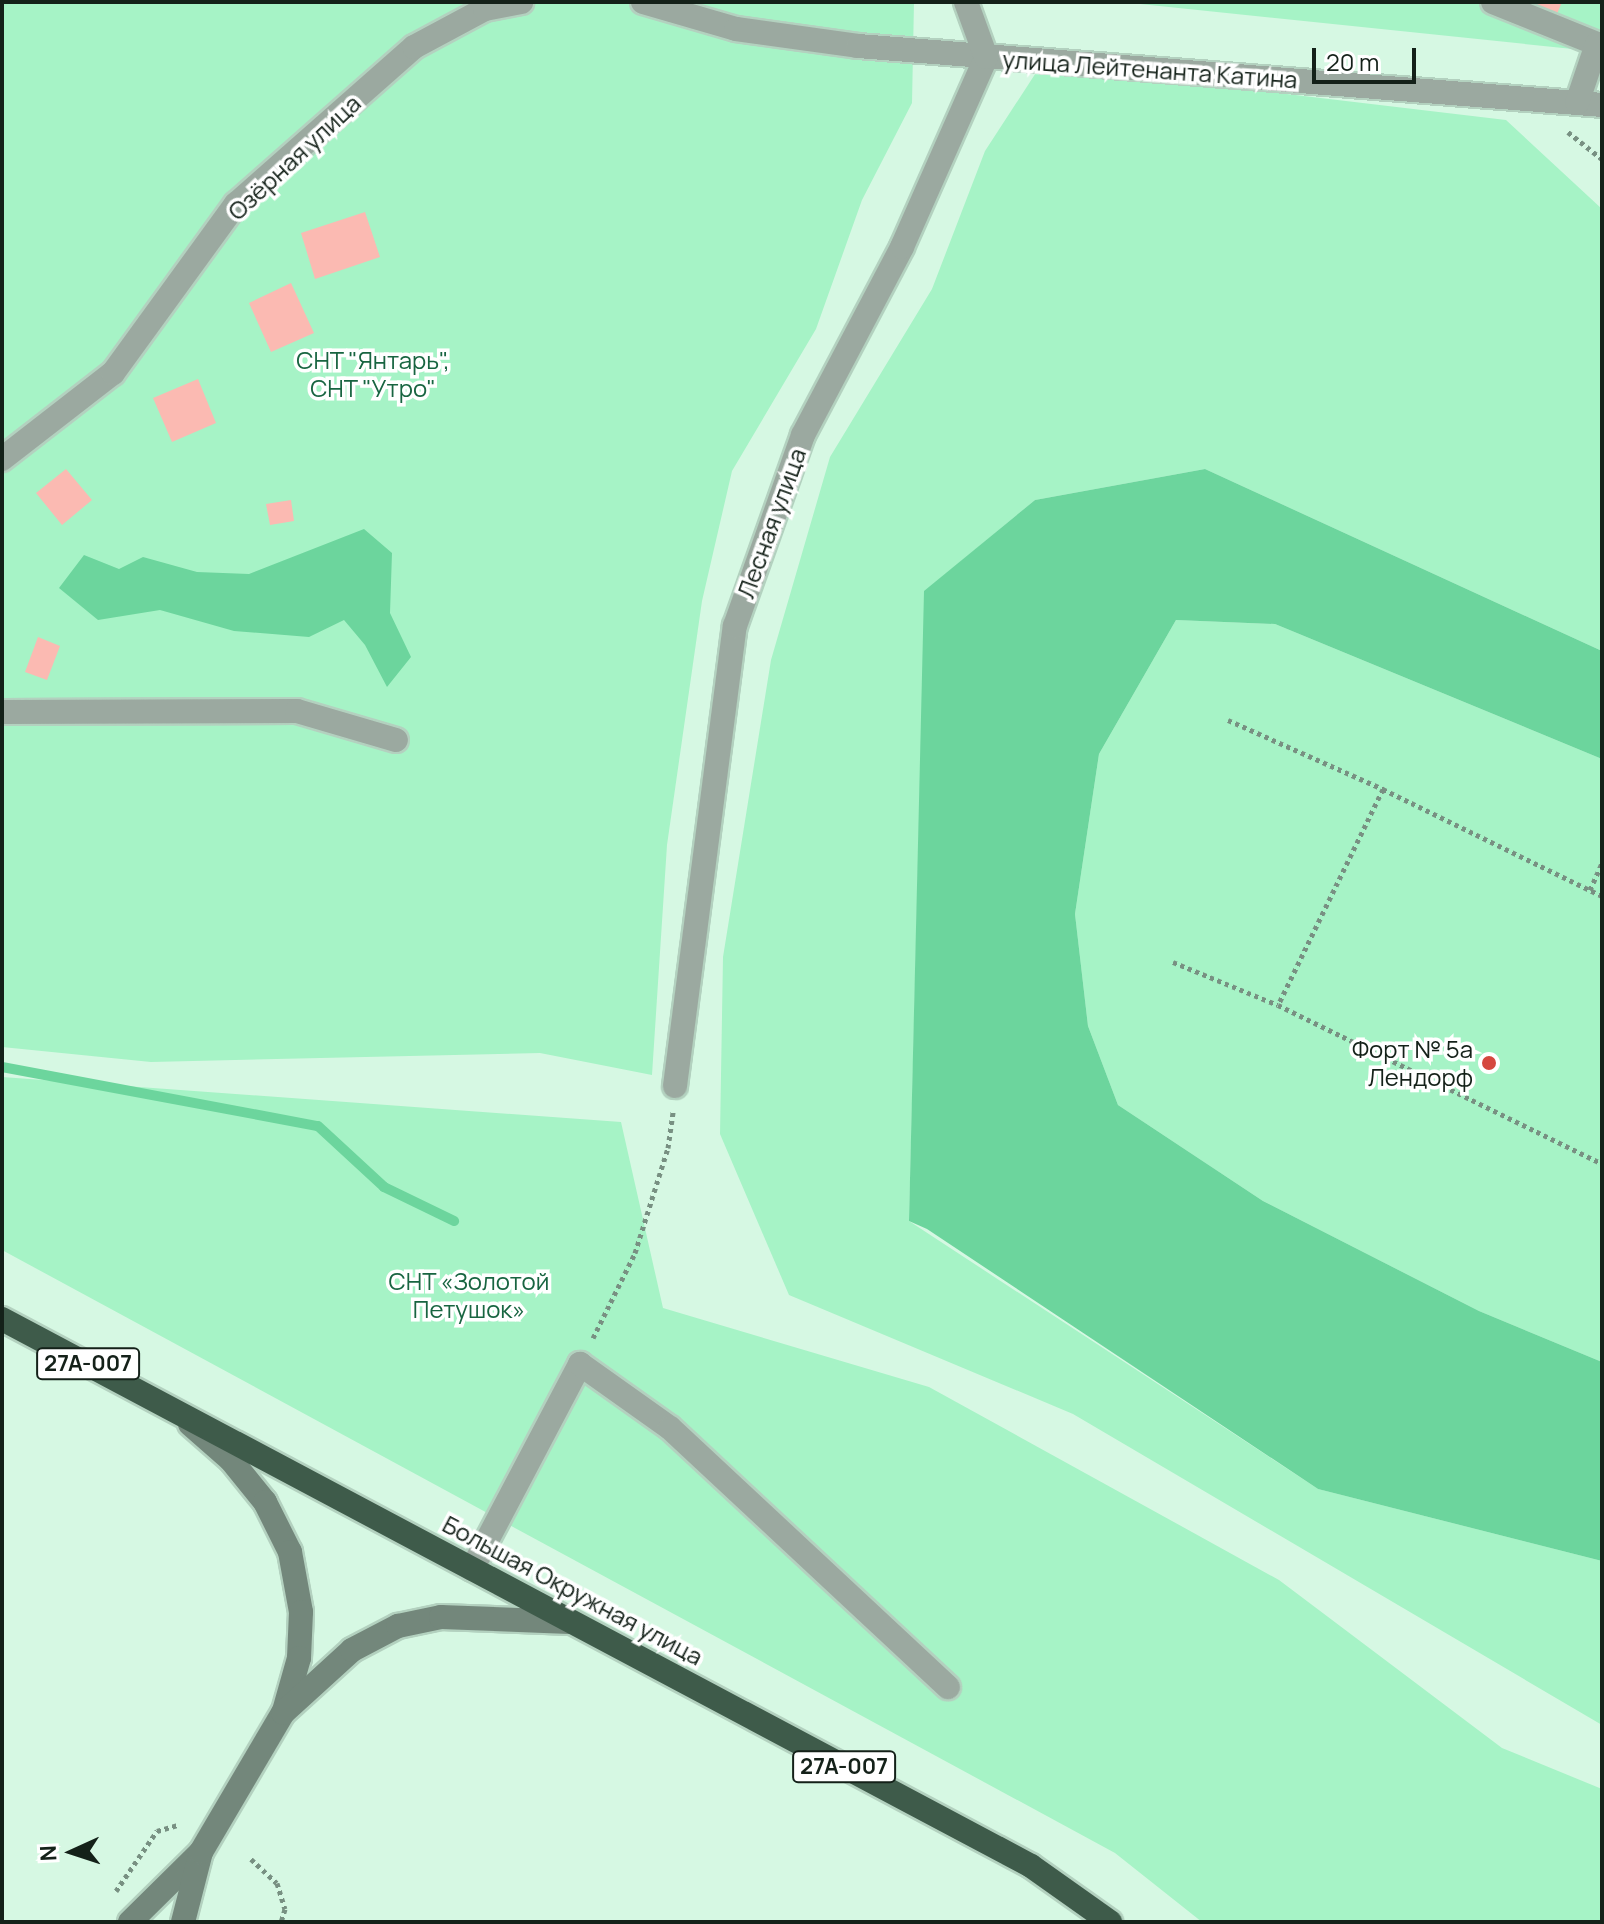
<!DOCTYPE html>
<html>
<head>
<meta charset="utf-8">
<style>
  body { margin:0 }
  #map { position:relative; width:1604px; height:1924px; overflow:hidden; background:#d6f8e3; font-family:Manrope,sans-serif }
  div>[style] { position:absolute }
  [style*='--x'] { left:calc(var(--x)*1px); top:calc(var(--y)*1px); width:calc(var(--w)*1px); rotate:calc(var(--a)*1deg) }
  .green>* { inset:0; background:#a6f3c6 }
  .water>* { inset:0; background:#6cd59d }
  .stream>* { height:10px; margin:-5px; padding:0 5px; transform-origin:5px; border-radius:5px; background:#6cd59d }
  .building>* { inset:0; background:#fbbab2 }
  .path>* { height:5px; margin-top:-2.5px; transform-origin:0; background:repeating-linear-gradient(90deg,#789082 0 4px,transparent 0 8px) }
  .roads { filter:drop-shadow(2px 0 #b3d1bf) drop-shadow(-2px 0 #b3d1bf) drop-shadow(0 2px #b3d1bf) drop-shadow(0 -2px #b3d1bf) }
  .street>* { height:24px; margin:-12px; padding:0 12px; transform-origin:12px; border-radius:12px; background:#9ba9a0 }
  .secondary>* { height:24px; margin:-12px; padding:0 12px; transform-origin:12px; border-radius:12px; background:#73877b }
  .highway>* { height:24px; margin:-12px; padding:0 12px; transform-origin:12px; border-radius:12px; background:#3e5b4a }
  .dots>* { width:22px; height:22px; translate:-50% -50%; box-sizing:border-box; border:4px solid #fff; border-radius:50% }
  span { translate:-50% -50%; white-space:nowrap; text-align:center; line-height:1.15; -webkit-text-stroke:7px #fff; paint-order:stroke }
  .shield-label span { padding:2px 6px; background:#fff; border:2px solid; border-radius:6px; -webkit-text-stroke-width:0 }
  .shield-label { font-size:22px; color:#142119; font-weight:700 }
  .street-label { font-size:24px; color:#142119 }
  .park-label { font-size:24px; color:#186541 }
  .poi-label { font-size:24px; color:#142119 }
  .right { translate:-100% -50%; text-align:right }
  .frame { position:absolute; inset:0; border:4px solid #142119; pointer-events:none }
  .north { position:absolute; left:32px; top:1812px; width:80px; height:80px; -webkit-text-stroke:6px #fff; paint-order:stroke; rotate:267deg; font-size:22px; font-weight:700; line-height:32px; text-align:center; color:#142119 }
  .north::after { content:''; display:block; margin:auto; width:28px; height:36px; background:#142119; clip-path:polygon(50% 0,100% 100%,50% 72%,0 100%) }
  .scale { position:absolute; left:1312px; top:48px; width:104px; height:36px; box-sizing:border-box; border:4px solid #142119; border-top:0; padding-left:10px; font-size:24px; line-height:28px; white-space:nowrap; color:#142119; -webkit-text-stroke:6px #fff; paint-order:stroke }
</style>
</head>
<body>
<div id="map">
  <div class="green">
    <div style="clip-path:polygon(2px 2px,914px 2px,912px 103px,862px 200px,816px 329px,732px 471px,702px 601px,667px 845px,652px 1075px,540px 1053px,151px 1062px,2px 1047px)"></div>
    <div style="clip-path:polygon(1121px 2px,1602px 2px,1602px 52px)"></div>
    <div style="clip-path:polygon(1041px 65px,1506px 120px,1602px 209px,1602px 651px,1205px 469px,1035px 500px,925px 591px,909px 1221px,1318px 1489px,1602px 1561px,1602px 1725px,1073px 1414px,789px 1295px,720px 1134px,723px 957px,771px 660px,830px 457px,932px 289px,985px 151px)"></div>
    <div style="clip-path:polygon(1176px 620px,1275px 624px,1602px 759px,1602px 1362px,1479px 1311px,1263px 1201px,1118px 1105px,1088px 1026px,1075px 914px,1099px 754px)"></div>
    <div style="clip-path:polygon(2px 1077px,621px 1122px,663px 1308px,929px 1387px,1279px 1580px,1502px 1748px,1602px 1789px,1602px 1922px,1202px 1922px,1115px 1853px,2px 1250px)"></div>
  </div>
  <div class="water">
    <div style="clip-path:polygon(1205px 469px,1602px 651px,1602px 759px,1275px 624px,1176px 620px,1099px 754px,1075px 914px,1088px 1026px,1118px 1105px,1263px 1201px,1479px 1311px,1602px 1362px,1602px 1561px,1318px 1489px,927px 1229px,909px 1221px,924px 591px,1035px 500px)"></div>
    <div style="clip-path:polygon(364px 529px,392px 553px,390px 613px,411px 657px,387px 687px,365px 645px,344px 620px,309px 637px,234px 631px,160px 610px,98px 620px,59px 588px,84px 555px,119px 569px,143px 557px,197px 572px,249px 574px)"></div>
  </div>
  <div class="stream">
    <div style="--x:2;--y:1067;--w:321;--a:10.6"></div>
    <div style="--x:318;--y:1126;--w:90;--a:42.7"></div>
    <div style="--x:384;--y:1187;--w:78;--a:25.9"></div>
  </div>
  <div class="building">
    <div style="clip-path:polygon(1517px 2px,1562px 2px,1554px 21px)"></div>
    <div style="clip-path:polygon(365px 212px,380px 257px,315px 279px,301px 233px)"></div>
    <div style="clip-path:polygon(291px 283px,314px 333px,271px 352px,249px 303px)"></div>
    <div style="clip-path:polygon(198px 379px,216px 423px,172px 442px,153px 398px)"></div>
    <div style="clip-path:polygon(66px 469px,92px 500px,62px 525px,36px 493px)"></div>
    <div style="clip-path:polygon(291px 500px,294px 521px,270px 525px,266px 504px)"></div>
    <div style="clip-path:polygon(38px 637px,60px 646px,47px 680px,25px 672px)"></div>
  </div>
  <div class="path">
    <div style="--x:1568;--y:132;--w:43;--a:38.5"></div>
    <div style="--x:1228;--y:720;--w:170;--a:24"></div>
    <div style="--x:1590;--y:890;--w:30;--a:-66"></div>
    <div style="--x:1602;--y:896;--w:244;--a:-154"></div>
    <div style="--x:1383;--y:789;--w:240;--a:115.9"></div>
    <div style="--x:1278;--y:1005;--w:361;--a:26.1"></div>
    <div style="--x:1173;--y:962;--w:113;--a:22.3"></div>
    <div style="--x:593;--y:1338;--w:95;--a:-63.7"></div>
    <div style="--x:635;--y:1253;--w:110;--a:-72.6"></div>
    <div style="--x:668;--y:1148;--w:37;--a:-82"></div>
    <div style="--x:251;--y:1859;--w:35;--a:43"></div>
    <div style="--x:277;--y:1883;--w:27;--a:73"></div>
    <div style="--x:285;--y:1909;--w:14;--a:107"></div>
    <div style="--x:116;--y:1891;--w:73;--a:-55.7"></div>
    <div style="--x:157;--y:1831;--w:22;--a:-16"></div>
  </div>
  <div class="roads">
    <div class="street">
      <div style="--x:643;--y:2;--w:97;--a:16.2"></div>
      <div style="--x:736;--y:29;--w:123;--a:7.9"></div>
      <div style="--x:858;--y:46;--w:746;--a:4.53"></div>
      <div style="--x:1493;--y:2;--w:112;--a:22"></div>
      <div style="--x:1597;--y:44;--w:62;--a:108.7"></div>
      <div style="--x:2;--y:459;--w:140;--a:-37.8"></div>
      <div style="--x:113;--y:373;--w:209;--a:-54"></div>
      <div style="--x:236;--y:204;--w:237;--a:-41.4"></div>
      <div style="--x:414;--y:47;--w:81;--a:-28.2"></div>
      <div style="--x:485;--y:9;--w:37;--a:-11"></div>
      <div style="--x:2;--y:712;--w:295;--a:-0.2"></div>
      <div style="--x:297;--y:711;--w:103;--a:16.3"></div>
      <div style="--x:675;--y:1086;--w:464;--a:-82.6"></div>
      <div style="--x:735;--y:626;--w:203;--a:-70.4"></div>
      <div style="--x:803;--y:435;--w:212;--a:-62.2"></div>
      <div style="--x:902;--y:247;--w:208;--a:-66.1"></div>
      <div style="--x:986;--y:57;--w:59;--a:-110"></div>
      <div style="--x:472;--y:1569;--w:232;--a:-62.2"></div>
      <div style="--x:580;--y:1364;--w:110;--a:35.4"></div>
      <div style="--x:670;--y:1428;--w:380;--a:43"></div>
    </div>
    <div class="secondary">
      <div style="--x:190;--y:1424;--w:55;--a:41.3"></div>
      <div style="--x:231;--y:1460;--w:54;--a:51"></div>
      <div style="--x:265;--y:1502;--w:56;--a:63.4"></div>
      <div style="--x:290;--y:1552;--w:61;--a:79.6"></div>
      <div style="--x:301;--y:1612;--w:46;--a:92.5"></div>
      <div style="--x:299;--y:1658;--w:55;--a:105.8"></div>
      <div style="--x:130;--y:1922;--w:100;--a:-44.6"></div>
      <div style="--x:183;--y:1922;--w:72;--a:-75.6"></div>
      <div style="--x:201;--y:1852;--w:161;--a:-59.5"></div>
      <div style="--x:283;--y:1713;--w:93;--a:-42.4"></div>
      <div style="--x:352;--y:1650;--w:52;--a:-27.6"></div>
      <div style="--x:398;--y:1626;--w:44;--a:-11.8"></div>
      <div style="--x:441;--y:1617;--w:129;--a:2.2"></div>
    </div>
    <div class="highway">
      <div style="--x:2;--y:1319;--w:1165;--a:27.99"></div>
      <div style="--x:1031;--y:1866;--w:97;--a:35.3"></div>
    </div>
  </div>
  <div class="dots">
    <div style="left:1489px;top:1063px;background:#d5473f"></div>
  </div>
  <div class="shield-label">
    <span style="left:88px;top:1364px">27А-007</span>
    <span style="left:844px;top:1767px">27А-007</span>
  </div>
  <div class="street-label">
    <span style="left:1150px;top:69px;rotate:4deg">улица Лейтенанта Катина</span>
    <span style="left:294px;top:157px;rotate:-43deg">Озёрная улица</span>
    <span style="left:771px;top:523px;rotate:-70deg">Лесная улица</span>
    <span style="left:573px;top:1590px;rotate:28deg">Большая Окружная улица</span>
  </div>
  <div class="park-label">
    <span style="left:373px;top:374px">СНТ "Янтарь",<br>СНТ "Утро"</span>
    <span style="left:469px;top:1295px">СНТ «Золотой<br>Петушок»</span>
  </div>
  <div class="poi-label">
    <span class="right" style="left:1473px;top:1063px">Форт № 5а<br>Лендорф</span>
  </div>
  <div class="frame"></div>
  <div class="north">N</div>
  <div class="scale">20 m</div>
</div>
</body>
</html>
